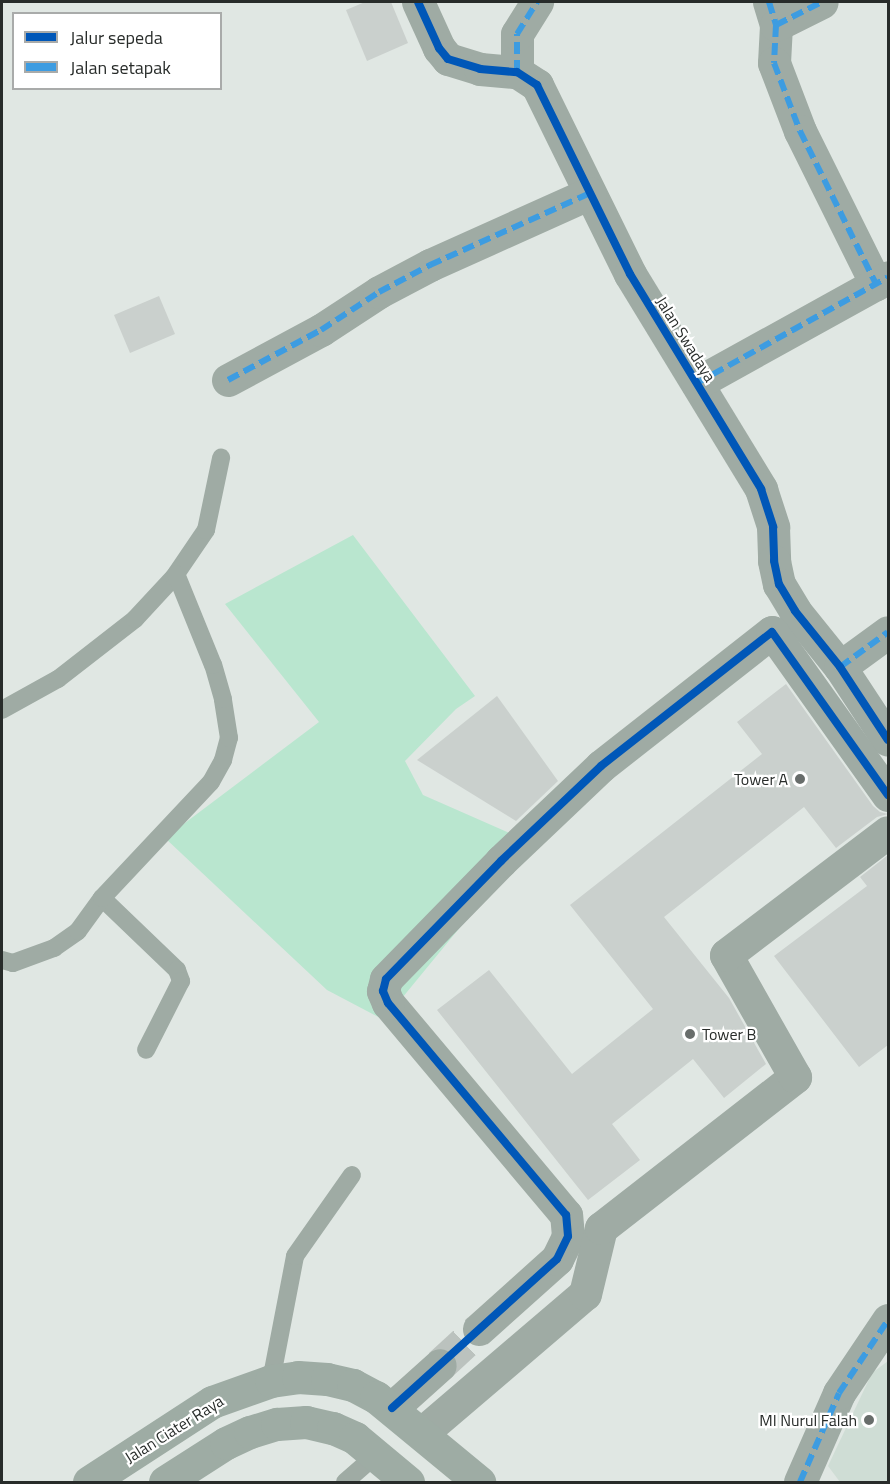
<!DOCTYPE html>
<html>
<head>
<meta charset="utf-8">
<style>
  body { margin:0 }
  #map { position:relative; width:890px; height:1484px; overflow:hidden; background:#e0e7e3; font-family:"Titillium Web",sans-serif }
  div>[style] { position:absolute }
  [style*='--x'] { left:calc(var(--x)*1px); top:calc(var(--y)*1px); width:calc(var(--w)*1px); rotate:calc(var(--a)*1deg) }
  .built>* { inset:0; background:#cfddd5 }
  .green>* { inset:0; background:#b9e6cf }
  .building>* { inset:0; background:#cad0cd }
  .minor-tunnel>* { height:33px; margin-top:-16.5px; transform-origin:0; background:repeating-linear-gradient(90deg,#bbc2be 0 33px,transparent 0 49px) }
  .service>* { height:18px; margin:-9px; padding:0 9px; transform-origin:9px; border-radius:9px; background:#9faba4 }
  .minor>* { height:33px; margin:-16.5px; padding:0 16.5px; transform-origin:16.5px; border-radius:16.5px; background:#9faba4 }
  .primary>* { height:33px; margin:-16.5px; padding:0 16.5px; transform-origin:16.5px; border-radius:16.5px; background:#9eaca4 }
  .quiet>* { height:6px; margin-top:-3px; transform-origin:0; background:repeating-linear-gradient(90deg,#3d9ce1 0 12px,transparent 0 18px) }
  .cycleway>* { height:8px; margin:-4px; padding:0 4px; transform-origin:4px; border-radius:4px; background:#0057b8 }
  .dots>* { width:16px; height:16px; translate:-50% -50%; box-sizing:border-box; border:3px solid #fff; border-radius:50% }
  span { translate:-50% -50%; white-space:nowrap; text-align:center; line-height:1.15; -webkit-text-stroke:4.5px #fff; paint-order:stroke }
  .street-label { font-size:16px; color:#282c2a }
  .poi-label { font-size:16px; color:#282c2a }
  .right { translate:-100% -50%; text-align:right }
  .left { translate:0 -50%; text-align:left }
  .frame { position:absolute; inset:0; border:3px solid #282c2a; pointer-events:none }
  .legend { position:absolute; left:12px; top:12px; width:210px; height:78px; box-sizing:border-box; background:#fff; border:2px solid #a9abaa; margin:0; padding:8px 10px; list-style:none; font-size:18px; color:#282c2a }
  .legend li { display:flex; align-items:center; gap:12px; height:30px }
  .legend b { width:30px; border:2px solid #a9abaa }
</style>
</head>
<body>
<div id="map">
  <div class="built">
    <div style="clip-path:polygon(888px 1361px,888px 1482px,840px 1482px,828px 1466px,872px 1373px)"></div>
  </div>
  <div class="green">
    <div style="clip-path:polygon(353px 535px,475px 696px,456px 709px,405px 761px,423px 795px,530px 842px,384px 1020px,327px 990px,165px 838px,319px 722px,225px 604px)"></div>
  </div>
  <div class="building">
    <div style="clip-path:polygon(365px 2px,391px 2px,408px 43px,367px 61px,346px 10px)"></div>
    <div style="clip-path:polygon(159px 296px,175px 334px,130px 353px,114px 315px)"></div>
    <div style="clip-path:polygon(786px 684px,873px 806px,880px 812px,888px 814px,877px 817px,836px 848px,804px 807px,664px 917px,729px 998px,766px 1064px,724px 1098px,693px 1059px,612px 1124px,640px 1160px,588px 1200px,437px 1010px,489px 970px,572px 1074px,653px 1009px,570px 905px,762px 754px,737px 722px)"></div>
    <div style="clip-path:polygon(497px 696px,558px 781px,516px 821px,417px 760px)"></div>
    <div style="clip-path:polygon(888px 855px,888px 1045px,859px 1067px,774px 956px,867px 886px,860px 877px)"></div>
  </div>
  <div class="minor-tunnel">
    <div style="--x:440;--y:1365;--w:53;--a:-42.7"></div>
  </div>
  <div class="service">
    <div style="--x:2;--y:710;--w:64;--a:-29"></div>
    <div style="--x:58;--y:679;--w:98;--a:-37.9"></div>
    <div style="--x:135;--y:619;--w:57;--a:-47.1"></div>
    <div style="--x:174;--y:577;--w:57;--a:-55.8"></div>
    <div style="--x:206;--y:530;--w:74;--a:-78.2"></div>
    <div style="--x:102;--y:898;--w:104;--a:43.8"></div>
    <div style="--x:177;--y:970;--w:12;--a:70"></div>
    <div style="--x:181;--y:981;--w:77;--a:116.9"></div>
    <div style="--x:2;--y:960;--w:11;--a:15"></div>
    <div style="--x:13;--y:963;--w:44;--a:-20.1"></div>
    <div style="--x:54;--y:948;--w:29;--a:-35"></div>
    <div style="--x:78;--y:931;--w:41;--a:-54"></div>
    <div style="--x:102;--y:898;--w:159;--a:-46.8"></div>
    <div style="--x:211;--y:782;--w:25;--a:-61"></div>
    <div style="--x:223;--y:760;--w:23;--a:-75"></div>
    <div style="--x:229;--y:738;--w:39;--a:-99"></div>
    <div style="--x:223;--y:699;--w:35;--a:-106"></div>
    <div style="--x:213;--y:665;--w:98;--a:-112.1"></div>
    <div style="--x:271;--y:1381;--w:127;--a:-79.1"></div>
    <div style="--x:295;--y:1256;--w:99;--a:-54.9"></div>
    <div style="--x:345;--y:1482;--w:43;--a:-41.2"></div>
  </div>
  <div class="minor">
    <div style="--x:418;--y:2;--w:51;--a:65.5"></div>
    <div style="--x:439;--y:48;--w:14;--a:51"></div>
    <div style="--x:448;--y:59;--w:34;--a:17"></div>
    <div style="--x:480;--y:69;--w:37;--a:5"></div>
    <div style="--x:517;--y:72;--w:24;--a:33"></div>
    <div style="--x:537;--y:85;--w:211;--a:63.8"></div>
    <div style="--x:630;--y:274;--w:252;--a:58.6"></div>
    <div style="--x:761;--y:489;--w:40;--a:72"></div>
    <div style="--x:773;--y:527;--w:34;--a:88"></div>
    <div style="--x:774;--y:561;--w:24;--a:78"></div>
    <div style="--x:779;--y:584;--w:31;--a:59"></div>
    <div style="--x:795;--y:611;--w:72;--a:51.2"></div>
    <div style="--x:840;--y:667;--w:87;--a:56.7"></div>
    <div style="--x:769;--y:2;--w:24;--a:73"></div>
    <div style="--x:776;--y:25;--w:38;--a:93"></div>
    <div style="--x:774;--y:63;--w:73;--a:69.1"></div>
    <div style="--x:800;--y:131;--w:171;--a:63.6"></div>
    <div style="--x:776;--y:25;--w:51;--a:-26.6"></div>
    <div style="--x:517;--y:72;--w:38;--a:-90"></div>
    <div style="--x:517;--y:34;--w:38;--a:-58"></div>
    <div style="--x:228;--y:380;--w:106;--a:-28.3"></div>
    <div style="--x:321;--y:330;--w:69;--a:-33.2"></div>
    <div style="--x:379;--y:292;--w:58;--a:-27.9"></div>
    <div style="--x:430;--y:265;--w:175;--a:-24.2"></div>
    <div style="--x:697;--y:383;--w:218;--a:-29"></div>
    <div style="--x:840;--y:667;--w:59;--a:-36.1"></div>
    <div style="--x:479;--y:1329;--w:105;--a:-41.9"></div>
    <div style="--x:557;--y:1259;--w:25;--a:-64"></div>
    <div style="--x:568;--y:1236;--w:21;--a:-95"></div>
    <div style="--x:566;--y:1215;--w:277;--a:-130"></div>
    <div style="--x:388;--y:1003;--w:13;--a:-113"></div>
    <div style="--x:383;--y:991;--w:12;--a:-76"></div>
    <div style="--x:386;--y:979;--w:165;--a:-45.7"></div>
    <div style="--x:501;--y:861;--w:138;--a:-43.5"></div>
    <div style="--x:601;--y:766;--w:217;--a:-38.1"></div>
    <div style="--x:772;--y:632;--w:200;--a:54.6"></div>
    <div style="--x:392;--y:1408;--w:64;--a:-41.9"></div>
    <div style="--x:422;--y:1433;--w:214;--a:-40.5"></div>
    <div style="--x:585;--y:1294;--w:68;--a:-76.4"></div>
    <div style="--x:601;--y:1228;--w:246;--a:-37.9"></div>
    <div style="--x:795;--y:1077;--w:140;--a:-119.5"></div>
    <div style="--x:726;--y:955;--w:203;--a:-37.2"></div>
    <div style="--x:800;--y:1482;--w:97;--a:-66.3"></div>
    <div style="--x:839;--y:1393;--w:88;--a:-56.1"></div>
  </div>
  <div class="primary">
    <div style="--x:89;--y:1482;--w:147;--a:-33"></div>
    <div style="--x:212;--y:1402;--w:63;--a:-19.6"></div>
    <div style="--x:271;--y:1381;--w:27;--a:-8"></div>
    <div style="--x:298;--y:1377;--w:29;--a:4"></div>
    <div style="--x:327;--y:1379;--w:27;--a:13"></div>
    <div style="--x:353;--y:1385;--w:26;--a:28"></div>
    <div style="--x:376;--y:1397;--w:134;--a:39.5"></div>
    <div style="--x:165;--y:1482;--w:72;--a:-32.6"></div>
    <div style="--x:226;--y:1443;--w:26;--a:-25"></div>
    <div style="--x:250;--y:1432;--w:28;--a:-17"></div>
    <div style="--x:277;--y:1424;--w:29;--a:-4"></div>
    <div style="--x:306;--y:1422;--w:28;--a:13"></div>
    <div style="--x:333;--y:1428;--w:24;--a:24"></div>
    <div style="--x:355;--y:1438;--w:69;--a:39.7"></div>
  </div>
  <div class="quiet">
    <div style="--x:769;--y:2;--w:24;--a:73"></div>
    <div style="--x:776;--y:25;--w:38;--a:93"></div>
    <div style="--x:774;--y:63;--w:73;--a:69.1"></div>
    <div style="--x:800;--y:131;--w:171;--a:63.6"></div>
    <div style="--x:776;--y:25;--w:51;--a:-26.6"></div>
    <div style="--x:517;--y:72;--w:38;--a:-90"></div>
    <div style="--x:517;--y:34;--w:38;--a:-58"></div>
    <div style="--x:228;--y:380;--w:106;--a:-28.3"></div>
    <div style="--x:321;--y:330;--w:69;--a:-33.2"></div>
    <div style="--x:379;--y:292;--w:58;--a:-27.9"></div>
    <div style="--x:430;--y:265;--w:175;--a:-24.2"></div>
    <div style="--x:697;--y:383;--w:218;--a:-29"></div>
    <div style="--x:840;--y:667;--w:59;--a:-36.1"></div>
    <div style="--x:800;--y:1482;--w:97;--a:-66.3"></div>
    <div style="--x:839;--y:1393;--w:88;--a:-56.1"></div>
  </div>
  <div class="cycleway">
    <div style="--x:418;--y:2;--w:51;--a:65.5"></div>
    <div style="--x:439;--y:48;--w:14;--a:51"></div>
    <div style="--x:448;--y:59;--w:34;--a:17"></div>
    <div style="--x:480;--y:69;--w:37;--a:5"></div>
    <div style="--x:517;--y:72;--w:24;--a:33"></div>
    <div style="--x:537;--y:85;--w:211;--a:63.8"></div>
    <div style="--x:630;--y:274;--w:252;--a:58.6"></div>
    <div style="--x:761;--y:489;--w:40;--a:72"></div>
    <div style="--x:773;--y:527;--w:34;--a:88"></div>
    <div style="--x:774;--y:561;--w:24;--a:78"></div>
    <div style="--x:779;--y:584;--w:31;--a:59"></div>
    <div style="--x:795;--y:611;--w:72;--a:51.2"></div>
    <div style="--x:840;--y:667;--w:87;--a:56.7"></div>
    <div style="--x:392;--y:1408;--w:222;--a:-42.1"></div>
    <div style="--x:557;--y:1259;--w:25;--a:-64"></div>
    <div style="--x:568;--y:1236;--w:21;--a:-95"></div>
    <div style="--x:566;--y:1215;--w:277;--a:-130"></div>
    <div style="--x:388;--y:1003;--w:13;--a:-113"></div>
    <div style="--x:383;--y:991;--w:12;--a:-76"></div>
    <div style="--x:386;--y:979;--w:165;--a:-45.7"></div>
    <div style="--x:501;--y:861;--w:138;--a:-43.5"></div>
    <div style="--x:601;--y:766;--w:217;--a:-38.1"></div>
    <div style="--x:772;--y:632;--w:200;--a:54.6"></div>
  </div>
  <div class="dots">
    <div style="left:800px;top:779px;background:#686d6b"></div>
    <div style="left:690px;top:1034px;background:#686d6b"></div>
    <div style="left:869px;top:1420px;background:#686d6b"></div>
  </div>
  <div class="street-label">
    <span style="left:686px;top:339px;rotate:58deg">Jalan Swadaya</span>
    <span style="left:174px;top:1429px;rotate:-32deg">Jalan Ciater Raya</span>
  </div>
  <div class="poi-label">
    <span class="right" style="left:788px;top:779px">Tower A</span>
    <span class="left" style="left:702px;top:1034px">Tower B</span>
    <span class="right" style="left:857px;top:1420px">MI Nurul Falah</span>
  </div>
  <div class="frame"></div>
  <ul class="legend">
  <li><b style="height:8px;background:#0057b8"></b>Jalur sepeda</li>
  <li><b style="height:8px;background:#3d9ce1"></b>Jalan setapak</li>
  </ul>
</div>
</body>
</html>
